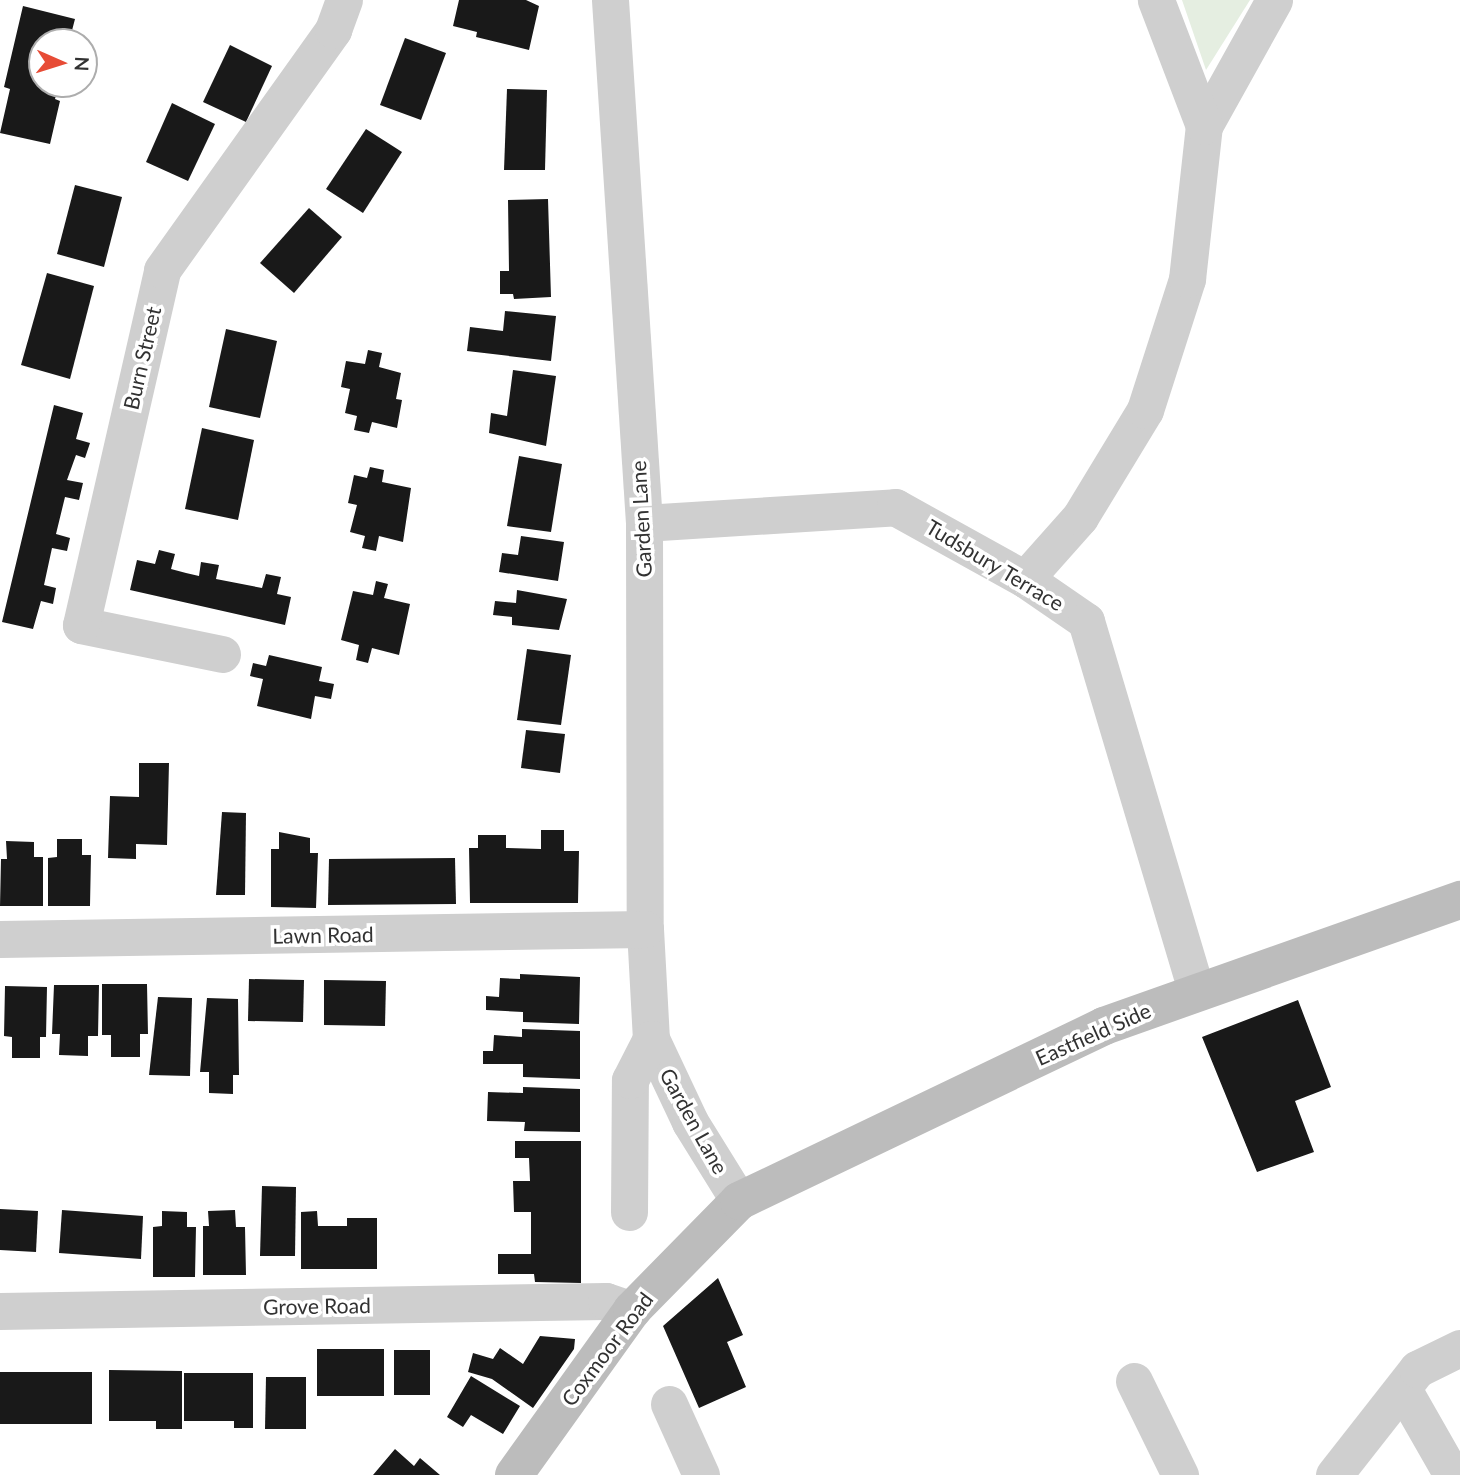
<!DOCTYPE html>
<html>
<head>
<meta charset="utf-8">
<style>
  body { margin:0 }
  #map { position:relative; width:1460px; height:1475px; overflow:hidden; background:#fff; font-family:Lato,sans-serif }
  div>[style] { position:absolute }
  [style*='--x'] { left:calc(var(--x)*1px); top:calc(var(--y)*1px); width:calc(var(--w)*1px); rotate:calc(var(--a)*1deg) }
  .green>* { inset:0; background:#e5eee1 }
  .building>* { inset:0; background:#191919 }
  .street>* { height:37px; margin:-18.5px; padding:0 18.5px; transform-origin:18.5px; border-radius:18.5px; background:#cfcfcf }
  .secondary>* { height:38px; margin:-19px; padding:0 19px; transform-origin:19px; border-radius:19px; background:#bcbcbc }
  span { translate:-50% -50%; white-space:nowrap; text-align:center; line-height:1.15; -webkit-text-stroke:7px #fff; paint-order:stroke }
  .street-label { font-size:21px; color:#323232 }
  .north { position:absolute; left:28px; top:28px; width:70px; height:70px; box-sizing:border-box; background:#fff; border:2px solid #adadad; border-radius:50%; rotate:93deg; font-size:19px; font-weight:700; line-height:28px; text-align:center; color:#323232 }
  .north::after { content:''; display:block; margin:auto; width:24px; height:32px; background:#e74c36; clip-path:polygon(50% 0,100% 100%,50% 72%,0 100%) }
</style>
</head>
<body>
<div id="map">
  <div class="green">
    <div style="clip-path:polygon(1182px 0,1250px 0,1206px 70px)"></div>
  </div>
  <div class="building">
    <div style="clip-path:polygon(459px 0,526px 0,539px 6px,529px 50px,476px 37px,477px 32px,453px 26px)"></div>
    <div style="clip-path:polygon(23px 6px,75px 19px,69px 42px,42px 42px,42px 84px,59px 84px,55px 99px,60px 101px,50px 144px,0 133px,10px 89px,4px 87px)"></div>
    <div style="clip-path:polygon(405px 38px,446px 53px,421px 120px,380px 105px)"></div>
    <div style="clip-path:polygon(230px 45px,272px 66px,246px 122px,203px 102px)"></div>
    <div style="clip-path:polygon(507px 89px,547px 90px,545px 170px,504px 170px)"></div>
    <div style="clip-path:polygon(172px 103px,215px 124px,188px 181px,146px 162px)"></div>
    <div style="clip-path:polygon(366px 129px,402px 152px,363px 213px,326px 189px)"></div>
    <div style="clip-path:polygon(75px 185px,122px 197px,104px 267px,57px 254px)"></div>
    <div style="clip-path:polygon(548px 199px,551px 297px,514px 299px,513px 294px,500px 294px,500px 271px,509px 271px,508px 200px)"></div>
    <div style="clip-path:polygon(309px 208px,342px 237px,294px 293px,260px 263px)"></div>
    <div style="clip-path:polygon(47px 273px,94px 286px,70px 379px,21px 365px)"></div>
    <div style="clip-path:polygon(505px 311px,556px 316px,551px 361px,467px 351px,470px 327px,503px 331px)"></div>
    <div style="clip-path:polygon(226px 329px,277px 341px,260px 418px,209px 407px)"></div>
    <div style="clip-path:polygon(368px 350px,382px 353px,379px 367px,401px 373px,396px 399px,402px 400px,397px 428px,372px 422px,369px 433px,354px 430px,357px 416px,345px 413px,350px 389px,341px 387px,346px 361px,365px 364px)"></div>
    <div style="clip-path:polygon(513px 370px,556px 376px,546px 446px,489px 433px,491px 413px,507px 416px)"></div>
    <div style="clip-path:polygon(54px 405px,83px 413px,76px 439px,90px 443px,85px 458px,76px 455px,67px 480px,83px 483px,79px 500px,65px 497px,56px 534px,70px 538px,67px 551px,52px 548px,44px 585px,56px 588px,53px 604px,41px 601px,33px 629px,2px 622px)"></div>
    <div style="clip-path:polygon(202px 428px,254px 440px,238px 520px,185px 509px)"></div>
    <div style="clip-path:polygon(519px 456px,562px 464px,551px 532px,507px 526px)"></div>
    <div style="clip-path:polygon(370px 467px,384px 470px,382px 482px,411px 488px,403px 542px,379px 536px,376px 551px,362px 548px,365px 536px,350px 532px,357px 505px,348px 503px,354px 475px,367px 478px)"></div>
    <div style="clip-path:polygon(521px 536px,564px 542px,558px 581px,499px 572px,502px 553px,518px 555px)"></div>
    <div style="clip-path:polygon(159px 550px,175px 554px,171px 569px,186px 573px,199px 576px,201px 562px,219px 565px,216px 579px,262px 588px,266px 574px,281px 577px,277px 594px,291px 597px,285px 625px,130px 590px,137px 560px,155px 564px)"></div>
    <div style="clip-path:polygon(376px 581px,388px 584px,384px 598px,410px 604px,399px 655px,372px 648px,368px 663px,356px 660px,359px 645px,341px 640px,353px 591px,373px 595px)"></div>
    <div style="clip-path:polygon(517px 590px,567px 599px,559px 630px,512px 625px,512px 617px,493px 615px,495px 601px,516px 603px)"></div>
    <div style="clip-path:polygon(527px 649px,571px 655px,561px 725px,517px 720px)"></div>
    <div style="clip-path:polygon(269px 655px,322px 667px,319px 681px,334px 684px,331px 699px,315px 696px,311px 719px,257px 706px,263px 679px,250px 676px,253px 663px,266px 666px)"></div>
    <div style="clip-path:polygon(526px 730px,565px 734px,560px 773px,521px 768px)"></div>
    <div style="clip-path:polygon(139px 763px,169px 763px,167px 845px,136px 844px,136px 859px,108px 858px,110px 796px,139px 797px)"></div>
    <div style="clip-path:polygon(222px 812px,246px 813px,245px 895px,216px 895px)"></div>
    <div style="clip-path:polygon(541px 830px,564px 830px,564px 851px,579px 851px,578px 903px,470px 903px,469px 848px,478px 848px,478px 835px,506px 835px,506px 848px,541px 849px)"></div>
    <div style="clip-path:polygon(279px 832px,310px 838px,310px 853px,318px 853px,316px 908px,271px 907px,271px 849px,279px 849px)"></div>
    <div style="clip-path:polygon(57px 839px,82px 839px,82px 855px,91px 855px,90px 906px,48px 906px,48px 858px,57px 857px)"></div>
    <div style="clip-path:polygon(6px 841px,34px 842px,34px 857px,43px 857px,43px 906px,0 906px,1px 859px,7px 859px)"></div>
    <div style="clip-path:polygon(455px 858px,456px 904px,328px 905px,329px 859px)"></div>
    <div style="clip-path:polygon(520px 974px,580px 977px,579px 1024px,523px 1022px,523px 1012px,486px 1010px,486px 996px,499px 997px,500px 978px,520px 979px)"></div>
    <div style="clip-path:polygon(249px 979px,304px 980px,303px 1022px,248px 1021px)"></div>
    <div style="clip-path:polygon(324px 980px,386px 981px,385px 1026px,324px 1025px)"></div>
    <div style="clip-path:polygon(102px 984px,147px 984px,148px 1034px,140px 1034px,140px 1057px,111px 1057px,111px 1035px,102px 1035px)"></div>
    <div style="clip-path:polygon(54px 985px,99px 985px,98px 1036px,88px 1036px,88px 1056px,59px 1055px,60px 1034px,52px 1034px)"></div>
    <div style="clip-path:polygon(5px 986px,47px 987px,46px 1037px,40px 1037px,40px 1058px,12px 1058px,12px 1037px,4px 1036px)"></div>
    <div style="clip-path:polygon(158px 997px,192px 998px,190px 1076px,149px 1075px)"></div>
    <div style="clip-path:polygon(207px 998px,238px 999px,239px 1075px,233px 1075px,233px 1094px,209px 1093px,209px 1072px,200px 1072px)"></div>
    <div style="clip-path:polygon(1298px 1000px,1331px 1087px,1295px 1101px,1314px 1152px,1257px 1172px,1202px 1037px)"></div>
    <div style="clip-path:polygon(522px 1029px,580px 1031px,580px 1079px,523px 1077px,523px 1064px,483px 1064px,483px 1051px,493px 1051px,494px 1035px,522px 1037px)"></div>
    <div style="clip-path:polygon(523px 1087px,580px 1089px,580px 1132px,524px 1131px,525px 1122px,487px 1121px,488px 1092px,523px 1093px)"></div>
    <div style="clip-path:polygon(515px 1141px,581px 1141px,581px 1283px,535px 1282px,534px 1274px,498px 1274px,498px 1254px,531px 1254px,531px 1212px,514px 1212px,513px 1181px,530px 1181px,529px 1158px,515px 1158px)"></div>
    <div style="clip-path:polygon(262px 1186px,296px 1187px,295px 1256px,260px 1256px)"></div>
    <div style="clip-path:polygon(0 1209px,38px 1211px,36px 1252px,0 1250px)"></div>
    <div style="clip-path:polygon(62px 1210px,143px 1216px,141px 1259px,59px 1253px)"></div>
    <div style="clip-path:polygon(235px 1210px,236px 1227px,245px 1227px,246px 1275px,203px 1275px,203px 1226px,209px 1226px,208px 1211px)"></div>
    <div style="clip-path:polygon(162px 1211px,187px 1212px,187px 1227px,196px 1227px,195px 1277px,153px 1277px,153px 1227px,162px 1226px)"></div>
    <div style="clip-path:polygon(317px 1211px,318px 1226px,347px 1226px,347px 1218px,377px 1218px,377px 1269px,301px 1269px,301px 1212px)"></div>
    <div style="clip-path:polygon(718px 1278px,743px 1335px,727px 1342px,746px 1387px,699px 1408px,663px 1326px)"></div>
    <div style="clip-path:polygon(540px 1336px,575px 1339px,574px 1349px,533px 1408px,492px 1379px,468px 1372px,473px 1353px,493px 1359px,500px 1348px,523px 1364px)"></div>
    <div style="clip-path:polygon(317px 1349px,384px 1349px,384px 1396px,317px 1396px)"></div>
    <div style="clip-path:polygon(394px 1350px,430px 1350px,430px 1395px,394px 1395px)"></div>
    <div style="clip-path:polygon(109px 1370px,182px 1371px,182px 1429px,156px 1429px,156px 1421px,109px 1421px)"></div>
    <div style="clip-path:polygon(0 1372px,92px 1372px,92px 1424px,0 1424px)"></div>
    <div style="clip-path:polygon(184px 1373px,253px 1373px,253px 1428px,234px 1428px,234px 1421px,184px 1421px)"></div>
    <div style="clip-path:polygon(471px 1376px,520px 1406px,503px 1434px,471px 1415px,463px 1427px,447px 1417px)"></div>
    <div style="clip-path:polygon(266px 1377px,306px 1377px,306px 1429px,265px 1429px)"></div>
    <div style="clip-path:polygon(395px 1449px,414px 1466px,420px 1458px,440px 1475px,373px 1475px)"></div>
  </div>
  <div class="street">
    <div style="--x:610;--y:0;--w:524;--a:86.28"></div>
    <div style="--x:644;--y:523;--w:406;--a:89.9"></div>
    <div style="--x:645;--y:929;--w:110;--a:86.9"></div>
    <div style="--x:651;--y:1039;--w:92;--a:64.8"></div>
    <div style="--x:690;--y:1122;--w:93;--a:58.2"></div>
    <div style="--x:1204;--y:126;--w:144;--a:-60.9"></div>
    <div style="--x:644;--y:523;--w:252;--a:-3.6"></div>
    <div style="--x:895;--y:507;--w:149;--a:29"></div>
    <div style="--x:1025;--y:579;--w:74;--a:34.5"></div>
    <div style="--x:1086;--y:621;--w:386;--a:73.4"></div>
    <div style="--x:1025;--y:579;--w:83;--a:-48.4"></div>
    <div style="--x:1080;--y:517;--w:125;--a:-58.7"></div>
    <div style="--x:1145;--y:410;--w:138;--a:-72.2"></div>
    <div style="--x:1187;--y:279;--w:154;--a:-83.7"></div>
    <div style="--x:1204;--y:126;--w:135;--a:-110.9"></div>
    <div style="--x:222;--y:654;--w:144;--a:-168.4"></div>
    <div style="--x:81;--y:625;--w:364;--a:-77.1"></div>
    <div style="--x:162;--y:270;--w:295;--a:-54.5"></div>
    <div style="--x:333;--y:30;--w:32;--a:-70"></div>
    <div style="--x:0;--y:939;--w:645;--a:-0.89"></div>
    <div style="--x:629;--y:1212;--w:132;--a:-89.6"></div>
    <div style="--x:630;--y:1080;--w:46;--a:-62.9"></div>
    <div style="--x:0;--y:1311;--w:606;--a:-0.95"></div>
    <div style="--x:606;--y:1301;--w:28;--a:19"></div>
    <div style="--x:1134;--y:1381;--w:105;--a:63.9"></div>
    <div style="--x:1403;--y:1389;--w:99;--a:60.3"></div>
    <div style="--x:669;--y:1404;--w:78;--a:65.7"></div>
    <div style="--x:1334;--y:1475;--w:135;--a:-51.9"></div>
    <div style="--x:1417;--y:1369;--w:48;--a:-26"></div>
  </div>
  <div class="secondary">
    <div style="--x:514;--y:1475;--w:203;--a:-54.4"></div>
    <div style="--x:632;--y:1310;--w:153;--a:-45.5"></div>
    <div style="--x:739;--y:1201;--w:405;--a:-25.6"></div>
    <div style="--x:1104;--y:1026;--w:378;--a:-19.5"></div>
  </div>
  <div class="street-label">
    <span style="left:142px;top:358px;rotate:-77deg">Burn Street</span>
    <span style="left:641px;top:519px;rotate:-93deg">Garden Lane</span>
    <span style="left:995px;top:565px;rotate:31deg">Tudsbury Terrace</span>
    <span style="left:323px;top:935px;rotate:-1deg">Lawn Road</span>
    <span style="left:1093px;top:1034px;rotate:-24deg">Eastfield Side</span>
    <span style="left:694px;top:1121px;rotate:61deg">Garden Lane</span>
    <span style="left:317px;top:1306px;rotate:-1deg">Grove Road</span>
    <span style="left:607px;top:1349px;rotate:-53deg">Coxmoor Road</span>
  </div>
  <div class="north">N</div>
</div>
</body>
</html>
